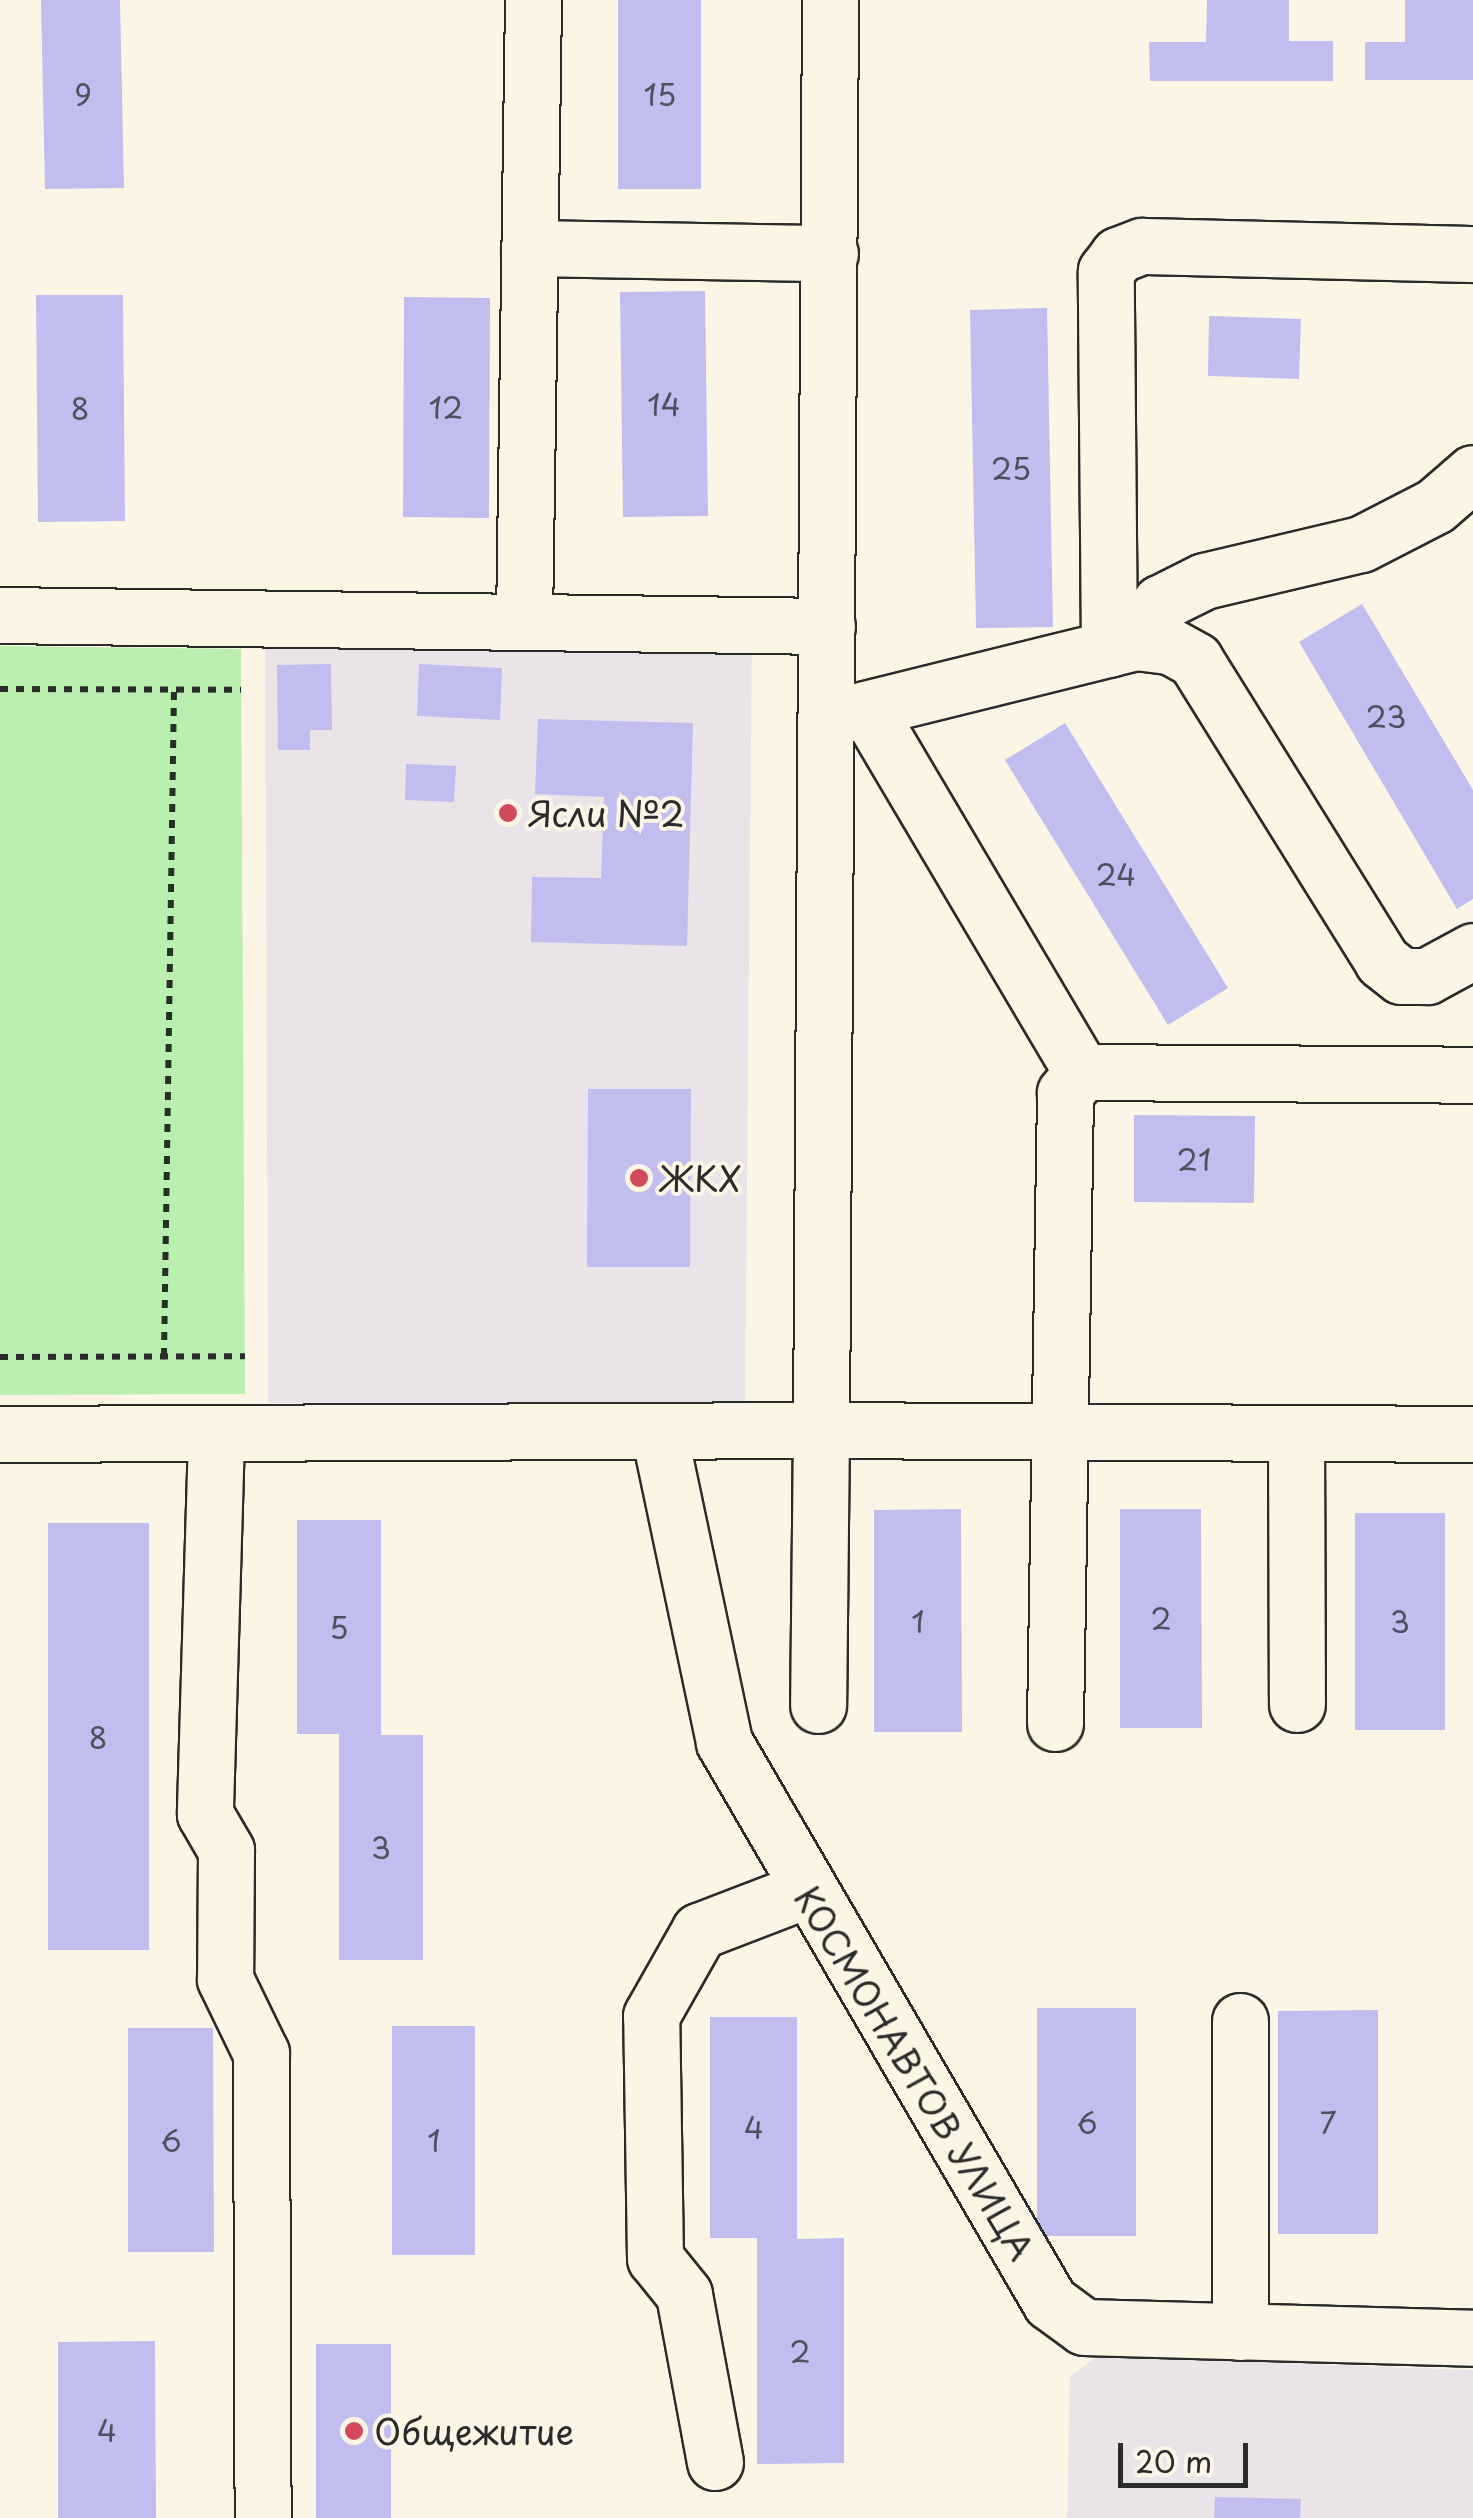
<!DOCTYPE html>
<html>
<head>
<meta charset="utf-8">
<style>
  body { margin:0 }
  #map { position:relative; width:1473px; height:2518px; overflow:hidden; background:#fcf5e5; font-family:"Playpen Sans",sans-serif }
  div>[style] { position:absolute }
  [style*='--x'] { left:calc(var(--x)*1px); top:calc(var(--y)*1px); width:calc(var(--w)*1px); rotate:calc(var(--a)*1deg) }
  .built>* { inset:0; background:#eae4e8 }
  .green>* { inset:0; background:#baefb0 }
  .building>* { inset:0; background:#c1bdef }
  .path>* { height:6px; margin-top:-3px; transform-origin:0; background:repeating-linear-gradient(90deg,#2b2b2b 0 8px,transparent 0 16px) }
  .roads { filter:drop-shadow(2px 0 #2b2b2b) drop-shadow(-2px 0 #2b2b2b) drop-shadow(0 2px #2b2b2b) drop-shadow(0 -2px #2b2b2b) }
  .minor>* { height:55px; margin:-27.5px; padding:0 27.5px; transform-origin:27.5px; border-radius:27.5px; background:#fcf5e5 }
  .dots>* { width:28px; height:28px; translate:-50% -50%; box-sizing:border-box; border:5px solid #fcf5e5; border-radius:50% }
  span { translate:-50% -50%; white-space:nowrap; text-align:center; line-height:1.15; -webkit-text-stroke:8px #fcf5e5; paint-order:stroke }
  .number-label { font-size:30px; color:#50505c }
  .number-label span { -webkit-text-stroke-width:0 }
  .poi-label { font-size:35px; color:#2b2b2b }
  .left { translate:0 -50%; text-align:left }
  .street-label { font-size:35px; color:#2b2b2b }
  .scale { position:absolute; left:1118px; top:2443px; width:130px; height:45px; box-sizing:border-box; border:5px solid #2b2b2b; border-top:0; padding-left:12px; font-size:30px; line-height:35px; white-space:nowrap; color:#2b2b2b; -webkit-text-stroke:8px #fcf5e5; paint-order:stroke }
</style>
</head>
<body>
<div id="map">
  <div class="built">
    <div style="clip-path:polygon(265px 625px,752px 633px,745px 1406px,268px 1403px)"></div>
    <div style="clip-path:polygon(1098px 2356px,1473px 2370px,1473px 2518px,1067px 2518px,1070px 2376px)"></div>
  </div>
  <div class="green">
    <div style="clip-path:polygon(0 646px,241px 649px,245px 1394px,0 1395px)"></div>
  </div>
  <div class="building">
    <div style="clip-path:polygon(41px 0,120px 0,124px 188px,45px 189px)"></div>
    <div style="clip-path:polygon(618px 0,701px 0,701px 189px,618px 189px)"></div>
    <div style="clip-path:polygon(1207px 0,1289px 0,1289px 41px,1333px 41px,1333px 81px,1150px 81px,1149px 42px,1206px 42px)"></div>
    <div style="clip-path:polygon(1405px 0,1473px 0,1473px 80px,1365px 80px,1365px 42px,1405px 42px)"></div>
    <div style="clip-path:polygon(705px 291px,708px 516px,623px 517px,620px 292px)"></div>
    <div style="clip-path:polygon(36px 295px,123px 295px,125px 521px,38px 522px)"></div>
    <div style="clip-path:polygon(404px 297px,490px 298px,489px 518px,403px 517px)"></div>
    <div style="clip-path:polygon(1047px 308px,1053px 627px,976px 628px,970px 310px)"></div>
    <div style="clip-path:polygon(1209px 316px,1301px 319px,1299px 379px,1208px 376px)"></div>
    <div style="clip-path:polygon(1362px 604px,1473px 790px,1473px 899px,1457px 909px,1299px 642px)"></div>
    <div style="clip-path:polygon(331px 664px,332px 730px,310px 730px,310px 750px,278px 750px,277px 665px)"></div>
    <div style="clip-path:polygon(419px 664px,502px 668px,500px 720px,417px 716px)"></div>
    <div style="clip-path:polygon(538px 719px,693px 723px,687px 946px,531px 942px,532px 877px,601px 878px,604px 797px,535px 794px)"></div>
    <div style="clip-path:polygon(1065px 723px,1228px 988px,1168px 1025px,1005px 760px)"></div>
    <div style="clip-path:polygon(406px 764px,456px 766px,454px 802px,405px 800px)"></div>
    <div style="clip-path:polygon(588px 1089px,691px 1089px,690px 1267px,587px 1267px)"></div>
    <div style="clip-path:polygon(1134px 1115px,1255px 1116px,1254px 1203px,1134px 1202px)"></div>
    <div style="clip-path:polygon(961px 1509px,962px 1732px,874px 1732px,874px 1510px)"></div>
    <div style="clip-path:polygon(1120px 1509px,1201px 1509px,1202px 1728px,1120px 1728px)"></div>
    <div style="clip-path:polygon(1355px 1513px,1445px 1513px,1445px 1730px,1355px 1730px)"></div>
    <div style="clip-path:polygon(297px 1520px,381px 1520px,381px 1735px,423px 1735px,423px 1960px,339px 1960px,339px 1734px,297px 1734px)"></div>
    <div style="clip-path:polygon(48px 1523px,149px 1523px,149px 1950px,48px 1950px)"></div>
    <div style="clip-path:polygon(1037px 2008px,1136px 2008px,1136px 2236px,1037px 2236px)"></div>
    <div style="clip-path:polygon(1378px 2010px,1378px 2234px,1278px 2234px,1278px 2011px)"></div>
    <div style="clip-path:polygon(710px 2017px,797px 2017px,797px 2239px,844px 2238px,844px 2463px,757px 2464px,757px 2238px,710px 2238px)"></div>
    <div style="clip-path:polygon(392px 2026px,475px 2026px,475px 2255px,392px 2255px)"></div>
    <div style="clip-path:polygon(128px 2028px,213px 2028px,214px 2252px,128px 2252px)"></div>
    <div style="clip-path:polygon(155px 2341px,156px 2518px,58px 2518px,58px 2342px)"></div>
    <div style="clip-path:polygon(316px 2344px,391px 2344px,391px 2518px,316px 2518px)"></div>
    <div style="clip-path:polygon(1215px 2497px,1301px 2499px,1300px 2518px,1214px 2518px)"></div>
  </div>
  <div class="path">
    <div style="--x:0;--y:689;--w:241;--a:0.2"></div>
    <div style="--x:164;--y:1356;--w:667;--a:-89.14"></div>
    <div style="--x:0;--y:1357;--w:245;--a:-0.2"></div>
  </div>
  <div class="roads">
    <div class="minor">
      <div style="--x:830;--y:0;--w:1430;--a:90.36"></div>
      <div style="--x:821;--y:1430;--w:652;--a:0.35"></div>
      <div style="--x:529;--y:248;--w:301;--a:1"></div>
      <div style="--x:0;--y:615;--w:827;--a:0.76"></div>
      <div style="--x:524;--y:622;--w:622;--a:-89.17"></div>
      <div style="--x:1136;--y:642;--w:46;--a:-58.4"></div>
      <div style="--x:1160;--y:603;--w:49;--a:-26.6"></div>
      <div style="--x:1204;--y:581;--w:161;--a:-13.3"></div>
      <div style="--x:1361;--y:544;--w:83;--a:-27.2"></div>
      <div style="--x:1435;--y:506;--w:50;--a:-41"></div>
      <div style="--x:1109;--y:649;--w:378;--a:-90.5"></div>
      <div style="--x:1106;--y:271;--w:20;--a:-53"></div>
      <div style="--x:1118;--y:255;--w:26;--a:-21"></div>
      <div style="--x:1142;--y:246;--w:331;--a:1.4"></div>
      <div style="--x:867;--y:709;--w:422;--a:59.4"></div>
      <div style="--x:825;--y:719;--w:320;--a:-13.9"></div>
      <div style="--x:1136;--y:642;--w:34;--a:7"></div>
      <div style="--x:1170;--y:646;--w:29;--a:29"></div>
      <div style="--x:1195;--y:660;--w:354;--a:58.1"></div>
      <div style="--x:1382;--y:961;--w:24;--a:38"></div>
      <div style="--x:1401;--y:976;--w:26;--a:0"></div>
      <div style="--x:1427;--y:976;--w:52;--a:-28.5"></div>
      <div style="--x:659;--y:1433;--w:316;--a:78.1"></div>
      <div style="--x:724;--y:1742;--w:648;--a:59.79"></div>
      <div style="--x:1050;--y:2302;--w:42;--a:36.3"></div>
      <div style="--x:1084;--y:2327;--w:389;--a:1.6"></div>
      <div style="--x:1296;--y:1433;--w:271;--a:89.8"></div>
      <div style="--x:0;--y:1434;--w:821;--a:-0.28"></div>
      <div style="--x:821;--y:1430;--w:275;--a:90.6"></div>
      <div style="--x:216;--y:1437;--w:377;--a:91.7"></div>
      <div style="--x:205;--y:1814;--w:42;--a:59.7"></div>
      <div style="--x:226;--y:1850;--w:129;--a:90.4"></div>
      <div style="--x:225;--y:1979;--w:82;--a:64.1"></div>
      <div style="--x:261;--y:2053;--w:465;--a:89.8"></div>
      <div style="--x:1055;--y:1723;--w:630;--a:-89.09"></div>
      <div style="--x:1065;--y:1093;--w:27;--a:-51"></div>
      <div style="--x:1082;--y:1072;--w:391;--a:0.4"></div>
      <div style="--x:1240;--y:2021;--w:311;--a:90"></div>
      <div style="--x:715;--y:2462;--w:171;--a:-100.5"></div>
      <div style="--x:684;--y:2294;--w:46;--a:-128.9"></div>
      <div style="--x:655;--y:2258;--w:242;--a:-90.9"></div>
      <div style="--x:651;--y:2016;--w:98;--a:-60.5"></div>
      <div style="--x:699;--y:1931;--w:115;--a:-21"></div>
    </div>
  </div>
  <div class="dots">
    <div style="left:508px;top:813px;background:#d1495b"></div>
    <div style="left:639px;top:1178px;background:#d1495b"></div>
    <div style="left:354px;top:2431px;background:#d1495b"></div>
  </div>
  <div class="number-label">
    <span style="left:83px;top:94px">9</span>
    <span style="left:660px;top:94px">15</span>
    <span style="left:664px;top:404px">14</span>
    <span style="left:446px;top:407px">12</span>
    <span style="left:80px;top:408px">8</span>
    <span style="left:1011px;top:468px">25</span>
    <span style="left:1386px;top:716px">23</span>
    <span style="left:1116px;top:874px">24</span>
    <span style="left:1194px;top:1159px">21</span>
    <span style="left:1161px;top:1618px">2</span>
    <span style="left:918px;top:1621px">1</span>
    <span style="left:1400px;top:1621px">3</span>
    <span style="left:339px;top:1627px">5</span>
    <span style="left:98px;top:1737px">8</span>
    <span style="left:381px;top:1847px">3</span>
    <span style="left:1087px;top:2122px">6</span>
    <span style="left:1328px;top:2122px">7</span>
    <span style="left:754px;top:2127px">4</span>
    <span style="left:171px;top:2140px">6</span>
    <span style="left:434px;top:2140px">1</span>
    <span style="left:800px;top:2351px">2</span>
    <span style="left:107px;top:2430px">4</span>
  </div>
  <div class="poi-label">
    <span class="left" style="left:528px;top:813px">Ясли №2</span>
    <span class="left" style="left:659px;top:1178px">ЖКХ</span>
    <span class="left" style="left:374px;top:2431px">Общежитие</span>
  </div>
  <div class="street-label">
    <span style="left:915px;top:2073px;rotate:59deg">КОСМОНАВТОВ УЛИЦА</span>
  </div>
  <div class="scale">20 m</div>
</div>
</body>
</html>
